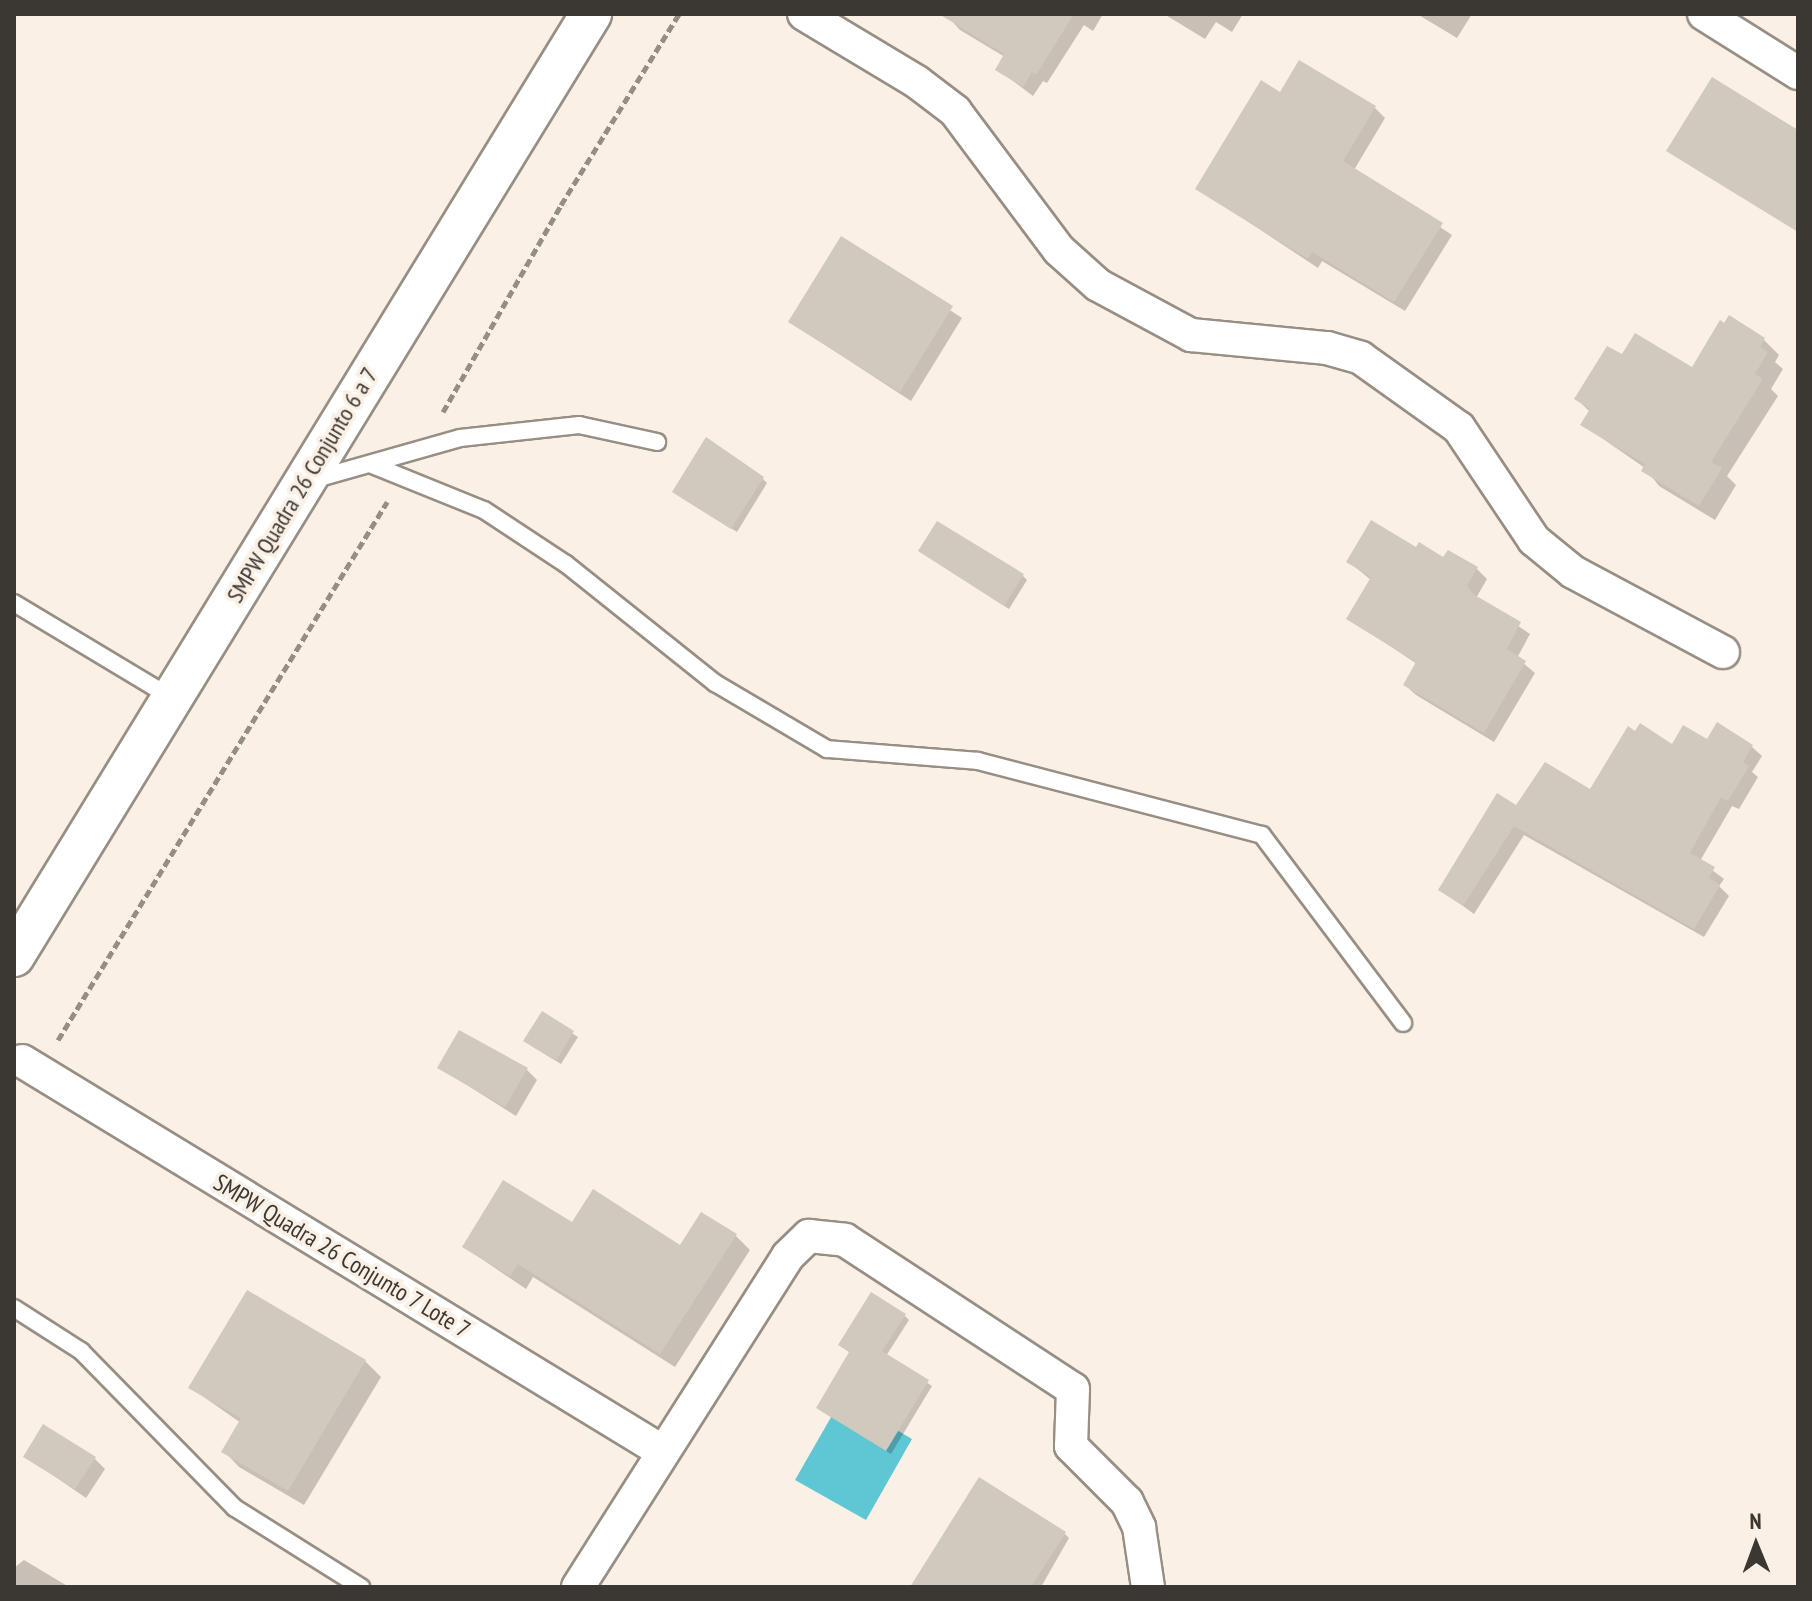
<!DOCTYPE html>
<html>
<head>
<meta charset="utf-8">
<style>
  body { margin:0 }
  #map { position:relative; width:1812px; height:1601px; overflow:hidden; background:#faf0e5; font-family:"PT Sans Narrow",sans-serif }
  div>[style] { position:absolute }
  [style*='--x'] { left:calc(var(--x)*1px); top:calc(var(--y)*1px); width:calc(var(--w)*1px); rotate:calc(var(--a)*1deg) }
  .water>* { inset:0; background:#5fc6d4 }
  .shadow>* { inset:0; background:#0003 }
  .building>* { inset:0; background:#d0c9bd }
  .path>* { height:5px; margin-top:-2.5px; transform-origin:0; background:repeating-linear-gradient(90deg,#958e87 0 8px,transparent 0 12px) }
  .roads { filter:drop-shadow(2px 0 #978e84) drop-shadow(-2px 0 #978e84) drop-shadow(0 2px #978e84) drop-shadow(0 -2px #978e84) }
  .service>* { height:16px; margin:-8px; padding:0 8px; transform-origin:8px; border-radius:8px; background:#fff }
  .minor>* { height:32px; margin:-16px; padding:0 16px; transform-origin:16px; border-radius:16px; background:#fff }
  .tertiary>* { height:40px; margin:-20px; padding:0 20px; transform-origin:20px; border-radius:20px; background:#fff }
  span { translate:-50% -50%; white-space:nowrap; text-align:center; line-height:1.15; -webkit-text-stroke:7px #faf0e5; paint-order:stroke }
  .street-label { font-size:24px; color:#3b3733 }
  .frame { position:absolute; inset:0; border:16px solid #3b3733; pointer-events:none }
  .north { position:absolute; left:1716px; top:1505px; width:80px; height:80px; -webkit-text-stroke:6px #faf0e5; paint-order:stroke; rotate:359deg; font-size:22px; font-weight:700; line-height:32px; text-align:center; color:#3b3733 }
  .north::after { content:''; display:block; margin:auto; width:28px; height:36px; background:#3b3733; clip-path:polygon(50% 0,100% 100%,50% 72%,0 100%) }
</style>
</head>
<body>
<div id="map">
  <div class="water">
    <div style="clip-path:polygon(842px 1398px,912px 1439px,866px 1520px,795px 1480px)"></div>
  </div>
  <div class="shadow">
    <div style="clip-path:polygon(953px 14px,1103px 14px,1093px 31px,1084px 25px,1047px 83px,1043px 81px,1033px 96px,997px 69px,1005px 57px,960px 30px,950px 19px)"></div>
    <div style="clip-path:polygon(1164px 14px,1243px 14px,1232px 32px,1216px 22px,1205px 39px)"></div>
    <div style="clip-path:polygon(1417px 14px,1472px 14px,1457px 38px)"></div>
    <div style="clip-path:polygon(1280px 95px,1375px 108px,1385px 118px,1354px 170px,1452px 235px,1405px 311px,1322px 261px,1318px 268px,1197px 188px)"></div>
    <div style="clip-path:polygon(841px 239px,962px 318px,911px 401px,790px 322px)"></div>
    <div style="clip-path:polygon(1764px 340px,1779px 355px,1775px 362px,1783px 369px,1771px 389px,1778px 396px,1727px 476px,1736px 485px,1715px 520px,1659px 486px,1645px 468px,1583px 425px,1590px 412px,1577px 399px,1623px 357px,1692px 370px)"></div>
    <div style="clip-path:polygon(762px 478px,767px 483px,737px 532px,679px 496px)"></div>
    <div style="clip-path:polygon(1416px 550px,1477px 569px,1487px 579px,1476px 598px,1530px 634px,1517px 658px,1535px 673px,1494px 742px,1416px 695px,1405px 685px,1417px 664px,1348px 618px,1371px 580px,1349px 562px)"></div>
    <div style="clip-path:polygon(920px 551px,1022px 575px,1027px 580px,1009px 609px)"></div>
    <div style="clip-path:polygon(1708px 742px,1752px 747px,1762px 756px,1752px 772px,1758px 777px,1739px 809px,1732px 806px,1700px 861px,1724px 879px,1719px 886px,1729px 896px,1704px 937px,1524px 835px,1474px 914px,1440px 889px,1517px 808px,1591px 791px,1673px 746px)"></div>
    <div style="clip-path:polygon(542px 1014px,578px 1037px,561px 1064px,530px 1045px)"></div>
    <div style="clip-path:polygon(440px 1068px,527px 1070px,537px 1080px,516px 1116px)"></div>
    <div style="clip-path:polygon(572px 1225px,680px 1247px,736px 1236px,750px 1250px,675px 1367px,533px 1277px,526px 1289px,464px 1247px)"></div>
    <div style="clip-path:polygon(248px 1293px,365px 1361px,381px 1377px,304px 1505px,239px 1467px,224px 1451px,241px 1423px,191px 1388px)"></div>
    <div style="clip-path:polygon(905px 1316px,909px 1320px,886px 1356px,932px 1386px,891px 1454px,823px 1412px,851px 1353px,840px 1345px)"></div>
    <div style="clip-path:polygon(25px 1456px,94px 1458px,105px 1469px,86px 1498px)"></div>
    <div style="clip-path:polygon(1065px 1534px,1069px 1538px,1041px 1587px,913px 1587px)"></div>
    <div style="clip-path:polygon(24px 1560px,69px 1587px,14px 1587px,14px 1568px)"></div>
  </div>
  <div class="building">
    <div style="clip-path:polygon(939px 14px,1074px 14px,1036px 75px,1032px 72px,1023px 87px,995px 70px,1004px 54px)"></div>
    <div style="clip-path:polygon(1299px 60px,1376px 106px,1343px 161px,1443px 223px,1394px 302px,1312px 252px,1308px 259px,1195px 189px,1261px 80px,1280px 92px)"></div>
    <div style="clip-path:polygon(1712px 77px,1798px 130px,1798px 232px,1666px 151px)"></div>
    <div style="clip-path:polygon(841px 236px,953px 306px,900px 392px,788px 322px)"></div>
    <div style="clip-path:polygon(1729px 315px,1765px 338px,1760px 347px,1768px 352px,1755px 374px,1763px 379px,1711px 462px,1722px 468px,1699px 506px,1641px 471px,1645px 464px,1580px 425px,1590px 409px,1574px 399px,1607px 346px,1622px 354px,1635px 333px,1692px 367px,1720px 320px,1724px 323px)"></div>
    <div style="clip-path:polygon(706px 437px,764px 477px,731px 529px,672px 492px)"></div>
    <div style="clip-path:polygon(1371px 520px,1416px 547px,1419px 542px,1443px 557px,1448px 550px,1478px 567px,1467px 586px,1473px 594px,1521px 622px,1507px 649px,1526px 661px,1484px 733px,1403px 685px,1416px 662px,1346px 619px,1371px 577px,1346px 562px)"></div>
    <div style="clip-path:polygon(937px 521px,1024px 574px,1004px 606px,918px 551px)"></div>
    <div style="clip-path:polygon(1717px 722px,1753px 745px,1743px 762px,1749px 766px,1728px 801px,1721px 797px,1690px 853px,1715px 867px,1709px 878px,1720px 885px,1694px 929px,1514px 826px,1463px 906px,1438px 890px,1497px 793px,1516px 805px,1545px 762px,1590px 789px,1628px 726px,1635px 731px,1640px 723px,1672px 744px,1683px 725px,1707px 739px)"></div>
    <div style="clip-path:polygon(542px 1011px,574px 1031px,556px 1061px,523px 1041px)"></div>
    <div style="clip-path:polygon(459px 1030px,528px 1068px,505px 1107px,437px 1068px)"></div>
    <div style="clip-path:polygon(503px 1180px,572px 1222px,593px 1189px,680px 1245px,701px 1212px,737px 1234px,660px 1354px,518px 1264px,510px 1276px,462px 1247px)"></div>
    <div style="clip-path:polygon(247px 1290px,366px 1360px,288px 1491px,221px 1452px,241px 1418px,188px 1388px)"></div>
    <div style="clip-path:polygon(871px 1292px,906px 1314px,882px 1351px,929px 1380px,886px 1451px,816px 1408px,849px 1352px,838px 1345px)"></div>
    <div style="clip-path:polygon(43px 1424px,96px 1457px,75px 1489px,23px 1457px)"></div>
    <div style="clip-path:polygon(979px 1477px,1066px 1532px,1031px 1587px,910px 1587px)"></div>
  </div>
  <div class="path">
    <div style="--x:443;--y:412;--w:238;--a:-60.3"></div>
    <div style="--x:561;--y:205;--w:225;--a:-58.3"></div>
    <div style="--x:58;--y:1040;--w:631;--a:-58.55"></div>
  </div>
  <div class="roads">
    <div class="service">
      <div style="--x:370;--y:464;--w:123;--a:22"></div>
      <div style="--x:484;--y:510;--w:98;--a:33.4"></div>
      <div style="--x:566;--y:564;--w:191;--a:38.6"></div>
      <div style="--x:715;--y:683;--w:130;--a:30.5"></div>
      <div style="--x:827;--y:749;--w:151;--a:4.5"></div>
      <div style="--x:978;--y:761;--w:293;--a:14.6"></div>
      <div style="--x:1262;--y:835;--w:235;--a:53.1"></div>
      <div style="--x:312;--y:480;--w:154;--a:-15.8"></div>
      <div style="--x:460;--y:438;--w:120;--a:-6.2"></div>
      <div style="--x:579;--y:425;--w:80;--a:12.3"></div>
      <div style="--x:14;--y:603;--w:184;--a:31"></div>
      <div style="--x:14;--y:1308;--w:80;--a:32.7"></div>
      <div style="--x:81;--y:1351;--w:220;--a:45.6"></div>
      <div style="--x:235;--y:1508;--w:149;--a:32.1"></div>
    </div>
    <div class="minor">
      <div style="--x:804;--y:14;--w:132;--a:31"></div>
      <div style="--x:917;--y:82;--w:48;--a:37.3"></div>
      <div style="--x:955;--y:111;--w:174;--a:53.2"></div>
      <div style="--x:1059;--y:250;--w:52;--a:41.9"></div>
      <div style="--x:1098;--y:285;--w:106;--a:28.3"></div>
      <div style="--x:1191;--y:335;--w:137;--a:5.5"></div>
      <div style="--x:1327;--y:348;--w:35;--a:16"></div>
      <div style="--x:1361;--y:358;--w:120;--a:35.5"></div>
      <div style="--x:1459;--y:428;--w:135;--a:56.2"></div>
      <div style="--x:1534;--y:540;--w:50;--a:39.4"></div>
      <div style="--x:1573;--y:572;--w:170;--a:28.1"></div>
      <div style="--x:1704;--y:14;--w:111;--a:32.1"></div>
      <div style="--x:22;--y:1061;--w:749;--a:31.36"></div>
      <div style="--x:578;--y:1587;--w:392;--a:-57.6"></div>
      <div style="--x:788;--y:1256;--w:29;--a:-44"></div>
      <div style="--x:809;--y:1236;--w:36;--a:6"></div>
      <div style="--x:845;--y:1240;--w:272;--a:33.2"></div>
      <div style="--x:1073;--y:1389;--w:57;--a:92"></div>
      <div style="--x:1071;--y:1446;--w:79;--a:45"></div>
      <div style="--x:1127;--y:1502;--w:28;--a:64"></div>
      <div style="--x:1139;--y:1527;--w:61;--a:81.5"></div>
    </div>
    <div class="tertiary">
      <div style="--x:14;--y:956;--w:1105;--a:-58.51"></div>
    </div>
  </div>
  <div class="street-label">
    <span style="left:302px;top:485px;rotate:-59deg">SMPW Quadra 26 Conjunto 6 a 7</span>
    <span style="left:342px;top:1256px;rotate:31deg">SMPW Quadra 26 Conjunto 7 Lote 7</span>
  </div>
  <div class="frame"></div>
  <div class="north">N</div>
</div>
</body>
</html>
